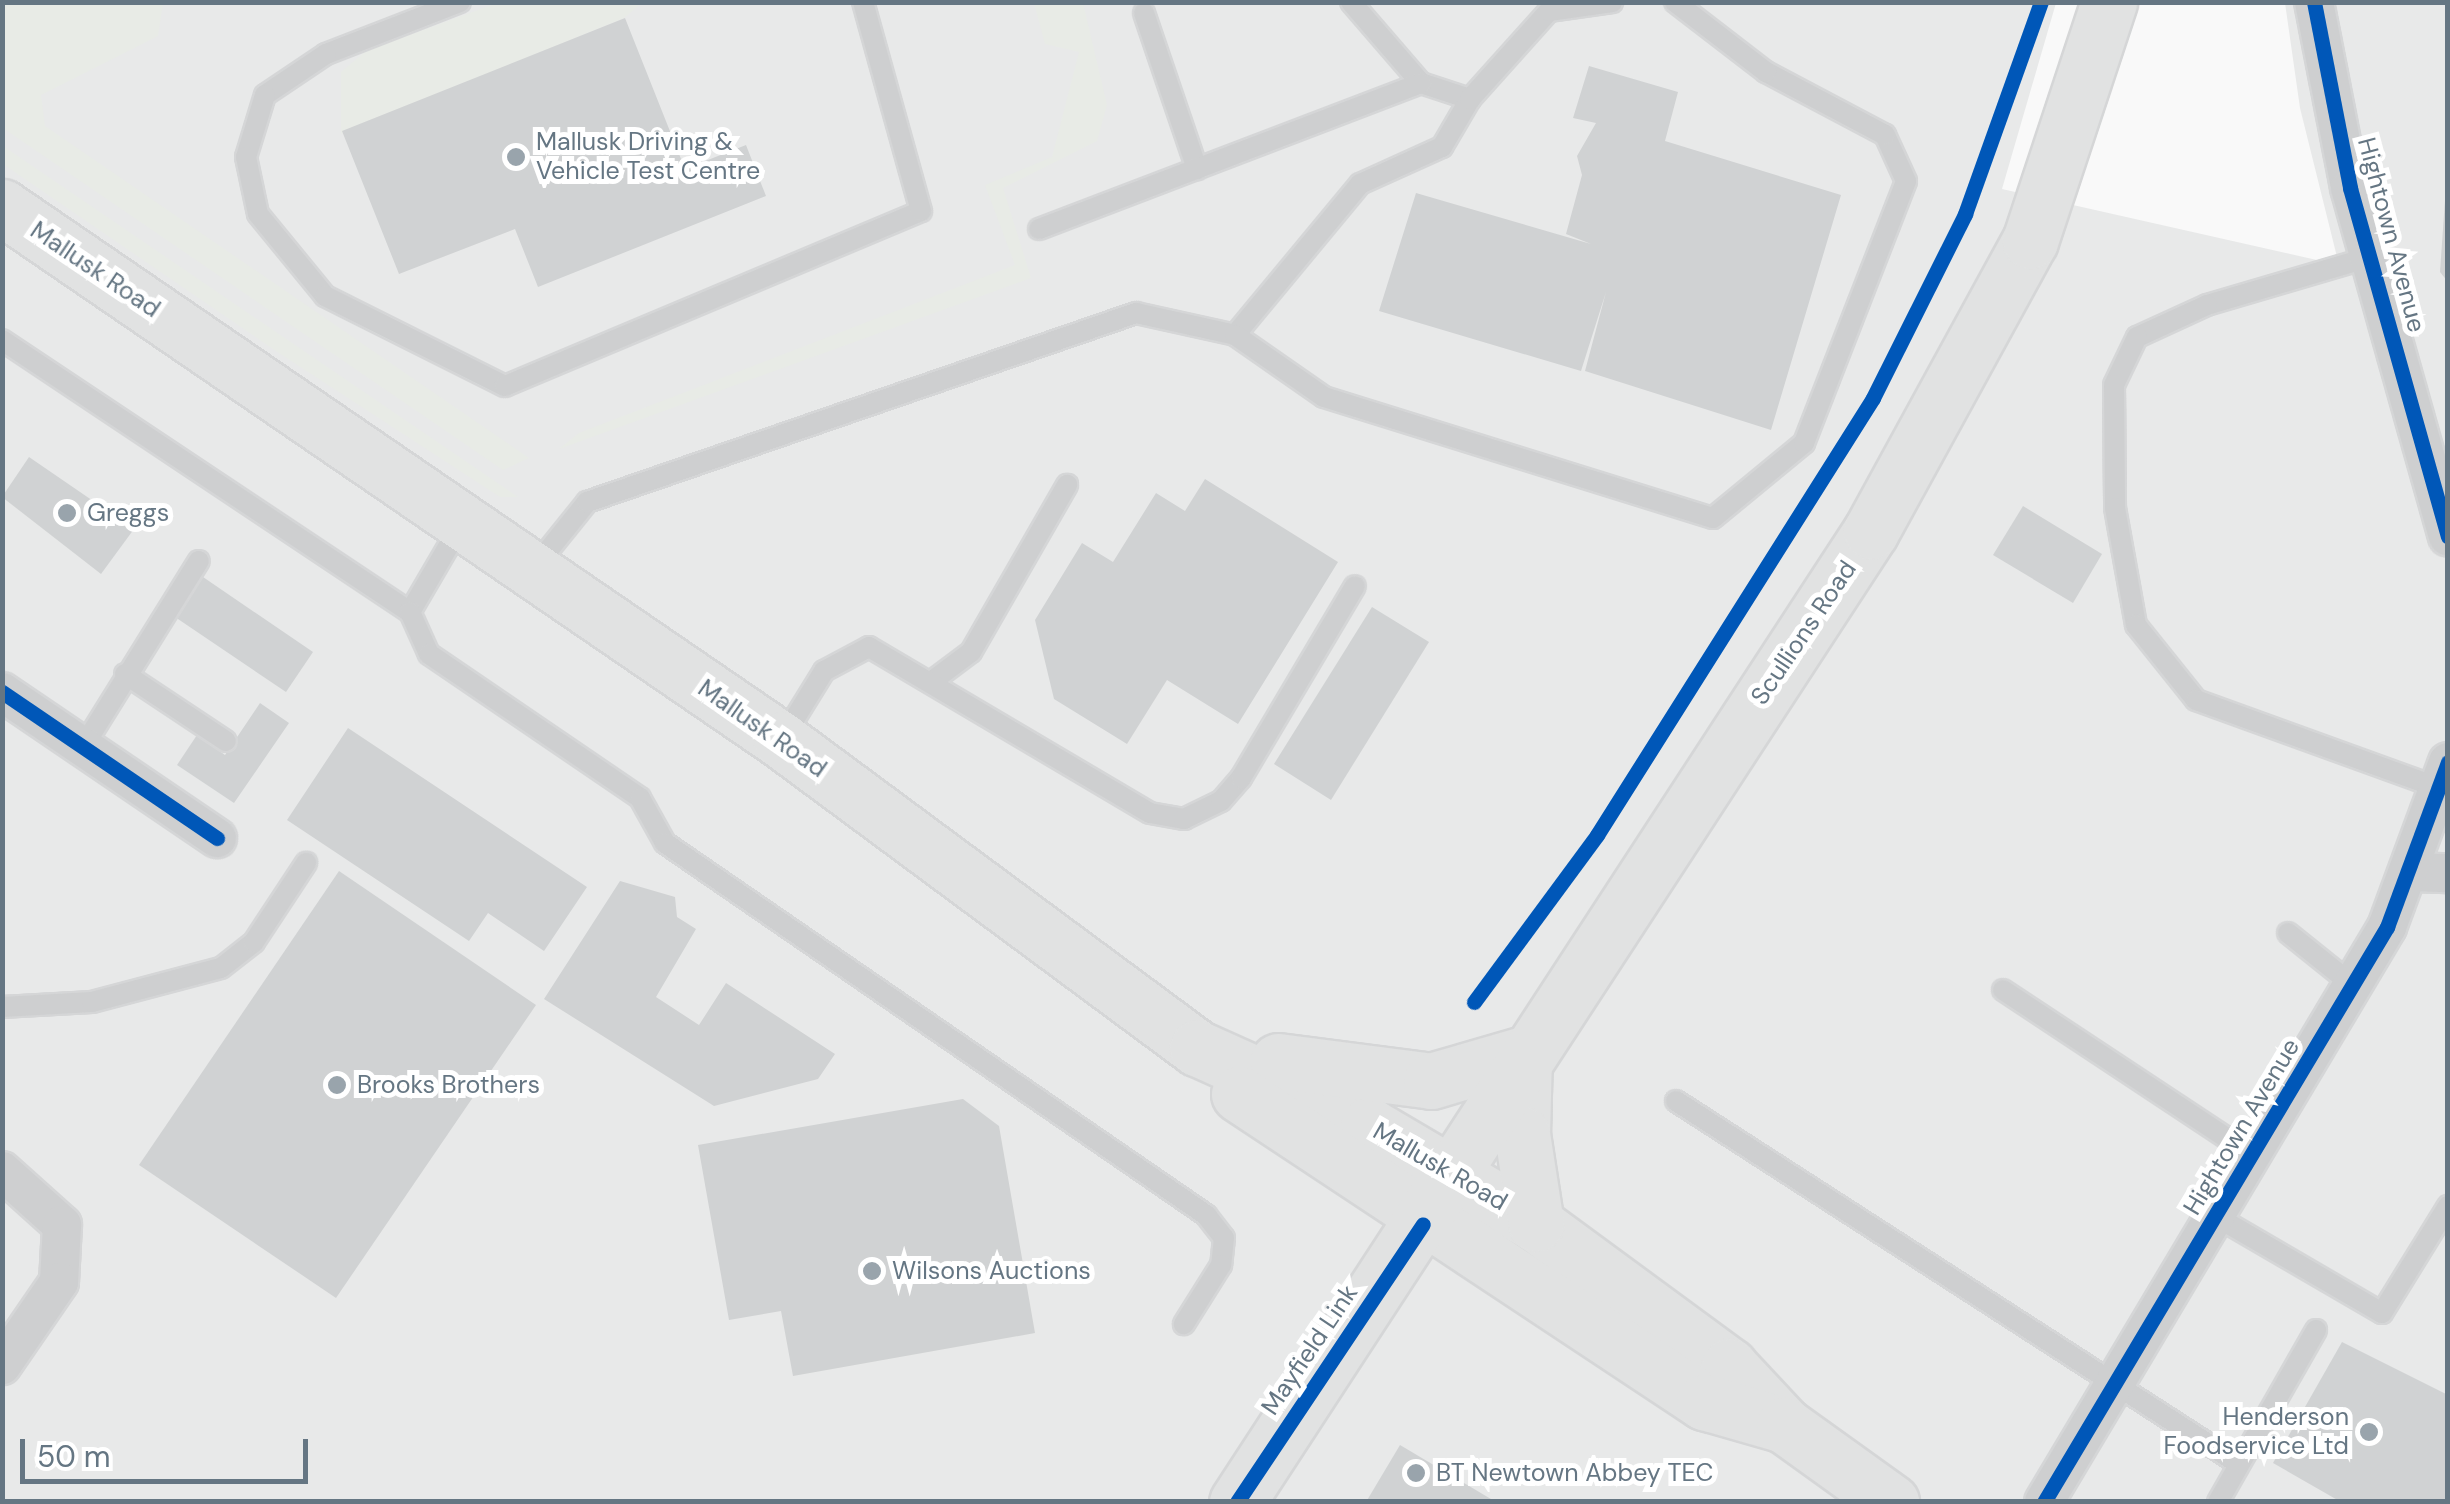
<!DOCTYPE html>
<html>
<head>
<meta charset="utf-8">
<style>
  body { margin:0 }
  #map { position:relative; width:2450px; height:1504px; overflow:hidden; background:#f9f9f9; font-family:"DM Sans",sans-serif }
  div>[style] { position:absolute }
  [style*='--x'] { left:calc(var(--x)*1px); top:calc(var(--y)*1px); width:calc(var(--w)*1px); rotate:calc(var(--a)*1deg) }
  .built>* { inset:0; background:#e8e9e9 }
  .green>* { inset:0; background:#e8ebe6 }
  .building>* { inset:0; background:#d0d2d3 }
  .roads { filter:drop-shadow(2px 0 #d5d6d7) drop-shadow(-2px 0 #d5d6d7) drop-shadow(0 2px #d5d6d7) drop-shadow(0 -2px #d5d6d7) }
  .lane>* { height:20px; margin:-10px; padding:0 10px; transform-origin:10px; border-radius:10px; background:#cecfd0 }
  .street>* { height:38px; margin:-19px; padding:0 19px; transform-origin:19px; border-radius:19px; background:#cecfd0 }
  .secondary>* { height:55px; margin:-27.5px; padding:0 27.5px; transform-origin:27.5px; border-radius:27.5px; background:#e1e2e2 }
  .cycleway>* { height:15px; margin:-7.5px; padding:0 7.5px; transform-origin:7.5px; border-radius:7.5px; background:#0057b8 }
  .dots>* { width:28px; height:28px; translate:-50% -50%; box-sizing:border-box; border:5px solid #fff; border-radius:50% }
  span { translate:-50% -50%; white-space:nowrap; text-align:center; line-height:1.15; -webkit-text-stroke:10px #fff; paint-order:stroke }
  .poi-label { font-size:25px; color:#657683 }
  .left { translate:0 -50%; text-align:left }
  .right { translate:-100% -50%; text-align:right }
  .street-label { font-size:25px; color:#657683 }
  .frame { position:absolute; inset:0; border:5px solid #657683; pointer-events:none }
  .scale { position:absolute; left:20px; top:1439px; width:288px; height:45px; box-sizing:border-box; border:5px solid #657683; border-top:0; padding-left:12px; font-size:30px; line-height:35px; white-space:nowrap; color:#657683; -webkit-text-stroke:8px #fff; paint-order:stroke }
</style>
</head>
<body>
<div id="map">
  <div class="built">
    <div style="clip-path:polygon(3px 3px,2056px 3px,2002px 189px,2339px 265px,2300px 108px,2285px 3px,2447px 3px,2447px 1501px,3px 1502px)"></div>
  </div>
  <div class="green">
    <div style="clip-path:polygon(2px 3px,163px 3px,158px 36px,41px 95px,45px 126px,529px 458px,503px 470px,3px 128px)"></div>
    <div style="clip-path:polygon(497px 3px,642px 3px,624px 18px,341px 134px,341px 72px,366px 51px)"></div>
    <div style="clip-path:polygon(1034px 3px,1083px 3px,1107px 105px,1097px 141px,1003px 188px,1031px 278px,559px 449px,579px 433px,1015px 265px,985px 185px,1052px 157px,1079px 52px,1045px 44px)"></div>
    <div style="clip-path:polygon(3px 146px,518px 497px,500px 497px,276px 351px,3px 164px)"></div>
  </div>
  <div class="building">
    <div style="clip-path:polygon(625px 18px,685px 169px,746px 145px,766px 196px,538px 287px,515px 229px,399px 274px,342px 131px)"></div>
    <div style="clip-path:polygon(1589px 66px,1678px 92px,1665px 141px,1841px 195px,1771px 430px,1585px 371px,1606px 292px,1581px 371px,1379px 311px,1416px 193px,1591px 244px,1566px 234px,1582px 175px,1577px 156px,1596px 123px,1573px 118px)"></div>
    <div style="clip-path:polygon(2445px 200px,2448px 200px,2448px 282px,2440px 272px)"></div>
    <div style="clip-path:polygon(29px 457px,134px 529px,101px 574px,2px 497px)"></div>
    <div style="clip-path:polygon(1205px 479px,1338px 562px,1238px 724px,1167px 680px,1127px 744px,1054px 699px,1035px 620px,1082px 543px,1113px 562px,1156px 493px,1185px 511px)"></div>
    <div style="clip-path:polygon(2023px 506px,2102px 554px,2073px 603px,1993px 555px)"></div>
    <div style="clip-path:polygon(203px 577px,313px 652px,286px 692px,175px 617px)"></div>
    <div style="clip-path:polygon(1372px 607px,1429px 642px,1331px 800px,1274px 764px)"></div>
    <div style="clip-path:polygon(260px 703px,289px 723px,234px 803px,177px 765px,197px 735px,225px 755px)"></div>
    <div style="clip-path:polygon(348px 728px,587px 887px,544px 951px,488px 913px,469px 941px,287px 820px)"></div>
    <div style="clip-path:polygon(339px 871px,536px 1005px,336px 1298px,139px 1165px)"></div>
    <div style="clip-path:polygon(620px 881px,675px 897px,677px 917px,696px 929px,656px 997px,699px 1025px,726px 983px,835px 1054px,818px 1079px,714px 1106px,544px 999px)"></div>
    <div style="clip-path:polygon(963px 1099px,999px 1126px,1035px 1333px,793px 1376px,781px 1311px,729px 1320px,698px 1145px)"></div>
    <div style="clip-path:polygon(2342px 1342px,2448px 1395px,2448px 1502px,2341px 1502px,2273px 1463px)"></div>
    <div style="clip-path:polygon(1400px 1445px,1496px 1502px,1366px 1502px)"></div>
  </div>
  <div class="roads">
    <div class="lane">
      <div style="--x:460;--y:2;--w:144;--a:158.8"></div>
      <div style="--x:326;--y:54;--w:73;--a:146.1"></div>
      <div style="--x:265;--y:95;--w:65;--a:107"></div>
      <div style="--x:246;--y:157;--w:58;--a:78.1"></div>
      <div style="--x:258;--y:214;--w:106;--a:50.7"></div>
      <div style="--x:325;--y:296;--w:201;--a:26.6"></div>
      <div style="--x:505;--y:386;--w:451;--a:-22.8"></div>
      <div style="--x:921;--y:211;--w:217;--a:-105.5"></div>
      <div style="--x:1351;--y:2;--w:107;--a:49.2"></div>
      <div style="--x:1421;--y:83;--w:52;--a:18.1"></div>
      <div style="--x:1144;--y:13;--w:165;--a:71.2"></div>
      <div style="--x:1039;--y:229;--w:409;--a:-20.9"></div>
      <div style="--x:2370;--y:257;--w:170;--a:163.6"></div>
      <div style="--x:2207;--y:305;--w:77;--a:155.4"></div>
      <div style="--x:2137;--y:337;--w:53;--a:115.6"></div>
      <div style="--x:2114;--y:385;--w:123;--a:89.5"></div>
      <div style="--x:2115;--y:508;--w:119;--a:79.8"></div>
      <div style="--x:2136;--y:625;--w:96;--a:51.3"></div>
      <div style="--x:2196;--y:700;--w:262;--a:19.9"></div>
      <div style="--x:1235;--y:335;--w:196;--a:-50.4"></div>
      <div style="--x:1360;--y:184;--w:90;--a:-24.3"></div>
      <div style="--x:1442;--y:147;--w:56;--a:-59.7"></div>
      <div style="--x:1470;--y:99;--w:118;--a:-48.1"></div>
      <div style="--x:1549;--y:11;--w:64;--a:-8.1"></div>
      <div style="--x:2;--y:340;--w:490;--a:33.7"></div>
      <div style="--x:462;--y:523;--w:103;--a:120.3"></div>
      <div style="--x:410;--y:612;--w:46;--a:65.7"></div>
      <div style="--x:429;--y:654;--w:255;--a:34.3"></div>
      <div style="--x:640;--y:798;--w:51;--a:60.9"></div>
      <div style="--x:665;--y:843;--w:657;--a:34.51"></div>
      <div style="--x:1206;--y:1215;--w:29;--a:52"></div>
      <div style="--x:1224;--y:1238;--w:27;--a:96"></div>
      <div style="--x:1221;--y:1265;--w:70;--a:122.1"></div>
      <div style="--x:534;--y:568;--w:85;--a:-51.2"></div>
      <div style="--x:587;--y:502;--w:581;--a:-19"></div>
      <div style="--x:1136;--y:313;--w:101;--a:12.5"></div>
      <div style="--x:1235;--y:335;--w:108;--a:34.9"></div>
      <div style="--x:1324;--y:397;--w:407;--a:17.3"></div>
      <div style="--x:1713;--y:518;--w:118;--a:-39.5"></div>
      <div style="--x:1804;--y:443;--w:281;--a:-68.7"></div>
      <div style="--x:1906;--y:181;--w:51;--a:-114.5"></div>
      <div style="--x:1885;--y:135;--w:135;--a:-152.1"></div>
      <div style="--x:1766;--y:72;--w:115;--a:-142.4"></div>
      <div style="--x:125;--y:674;--w:121;--a:33.6"></div>
      <div style="--x:935;--y:679;--w:45;--a:-36.9"></div>
      <div style="--x:971;--y:652;--w:193;--a:-60.1"></div>
      <div style="--x:782;--y:739;--w:80;--a:-58.3"></div>
      <div style="--x:824;--y:671;--w:51;--a:-28.1"></div>
      <div style="--x:869;--y:647;--w:326;--a:30.6"></div>
      <div style="--x:1150;--y:813;--w:35;--a:10"></div>
      <div style="--x:1184;--y:819;--w:41;--a:-25.9"></div>
      <div style="--x:1221;--y:801;--w:30;--a:-49"></div>
      <div style="--x:1241;--y:778;--w:223;--a:-59.3"></div>
      <div style="--x:83;--y:747;--w:219;--a:-58.1"></div>
      <div style="--x:2288;--y:933;--w:85;--a:38.8"></div>
      <div style="--x:2003;--y:990;--w:301;--a:33.5"></div>
      <div style="--x:2;--y:1007;--w:90;--a:-3.2"></div>
      <div style="--x:92;--y:1002;--w:133;--a:-14.8"></div>
      <div style="--x:221;--y:968;--w:42;--a:-38.2"></div>
      <div style="--x:254;--y:942;--w:95;--a:-56.6"></div>
      <div style="--x:1676;--y:1101;--w:670;--a:32.81"></div>
      <div style="--x:2217;--y:1217;--w:191;--a:30.2"></div>
      <div style="--x:2382;--y:1313;--w:126;--a:-58.3"></div>
      <div style="--x:2218;--y:1502;--w:198;--a:-60.3"></div>
    </div>
    <div class="street">
      <div style="--x:2314;--y:2;--w:189;--a:79"></div>
      <div style="--x:2350;--y:188;--w:362;--a:74.3"></div>
      <div style="--x:2;--y:692;--w:260;--a:34.2"></div>
      <div style="--x:2412;--y:872;--w:36;--a:2"></div>
      <div style="--x:2;--y:1171;--w:81;--a:42"></div>
      <div style="--x:62;--y:1225;--w:57;--a:93"></div>
      <div style="--x:59;--y:1282;--w:101;--a:124.5"></div>
      <div style="--x:2044;--y:1502;--w:670;--a:-59.18"></div>
      <div style="--x:2387;--y:927;--w:176;--a:-69.7"></div>
    </div>
    <div class="secondary">
      <div style="--x:2;--y:207;--w:944;--a:34.38"></div>
      <div style="--x:781;--y:740;--w:518;--a:36.52"></div>
      <div style="--x:1197;--y:1048;--w:188;--a:24.2"></div>
      <div style="--x:1368;--y:1125;--w:195;--a:30.5"></div>
      <div style="--x:1536;--y:1224;--w:240;--a:36.3"></div>
      <div style="--x:1729;--y:1366;--w:81;--a:47"></div>
      <div style="--x:1524;--y:1054;--w:80;--a:91.4"></div>
      <div style="--x:1522;--y:1134;--w:91;--a:81.2"></div>
      <div style="--x:1278;--y:1061;--w:154;--a:7.4"></div>
      <div style="--x:1431;--y:1081;--w:97;--a:-16.2"></div>
      <div style="--x:1239;--y:1094;--w:558;--a:33.52"></div>
      <div style="--x:1704;--y:1402;--w:83;--a:16"></div>
      <div style="--x:1784;--y:1425;--w:132;--a:35.7"></div>
      <div style="--x:1237;--y:1502;--w:1160;--a:-56.86"></div>
      <div style="--x:1871;--y:531;--w:331;--a:-61.3"></div>
      <div style="--x:2030;--y:241;--w:252;--a:-71.7"></div>
    </div>
  </div>
  <div class="cycleway">
    <div style="--x:2314;--y:2;--w:189;--a:79"></div>
    <div style="--x:2350;--y:188;--w:362;--a:74.3"></div>
    <div style="--x:2;--y:692;--w:260;--a:34.2"></div>
    <div style="--x:1474;--y:1002;--w:207;--a:-53.6"></div>
    <div style="--x:1597;--y:835;--w:517;--a:-57.72"></div>
    <div style="--x:1873;--y:398;--w:206;--a:-63.4"></div>
    <div style="--x:1965;--y:214;--w:225;--a:-70.3"></div>
    <div style="--x:1237;--y:1502;--w:334;--a:-56.2"></div>
    <div style="--x:2044;--y:1502;--w:670;--a:-59.18"></div>
    <div style="--x:2387;--y:927;--w:176;--a:-69.7"></div>
  </div>
  <div class="dots">
    <div style="left:516px;top:157px;background:#99a4ac"></div>
    <div style="left:67px;top:513px;background:#99a4ac"></div>
    <div style="left:337px;top:1085px;background:#99a4ac"></div>
    <div style="left:872px;top:1271px;background:#99a4ac"></div>
    <div style="left:2369px;top:1432px;background:#99a4ac"></div>
    <div style="left:1416px;top:1473px;background:#99a4ac"></div>
  </div>
  <div class="poi-label">
    <span class="left" style="left:536px;top:157px">Mallusk Driving &amp;<br>Vehicle Test Centre</span>
    <span class="left" style="left:87px;top:513px">Greggs</span>
    <span class="left" style="left:357px;top:1085px">Brooks Brothers</span>
    <span class="left" style="left:892px;top:1271px">Wilsons Auctions</span>
    <span class="right" style="left:2349px;top:1432px">Henderson<br>Foodservice Ltd</span>
    <span class="left" style="left:1436px;top:1473px">BT Newtown Abbey TEC</span>
  </div>
  <div class="street-label">
    <span style="left:2391px;top:235px;rotate:75deg">Hightown Avenue</span>
    <span style="left:95px;top:270px;rotate:34deg">Mallusk Road</span>
    <span style="left:1804px;top:633px;rotate:-56deg">Scullions Road</span>
    <span style="left:762px;top:729px;rotate:35deg">Mallusk Road</span>
    <span style="left:2242px;top:1127px;rotate:-59deg">Hightown Avenue</span>
    <span style="left:1440px;top:1167px;rotate:30deg">Mallusk Road</span>
    <span style="left:1310px;top:1350px;rotate:-56deg">Mayfield Link</span>
  </div>
  <div class="frame"></div>
  <div class="scale">50 m</div>
</div>
</body>
</html>
